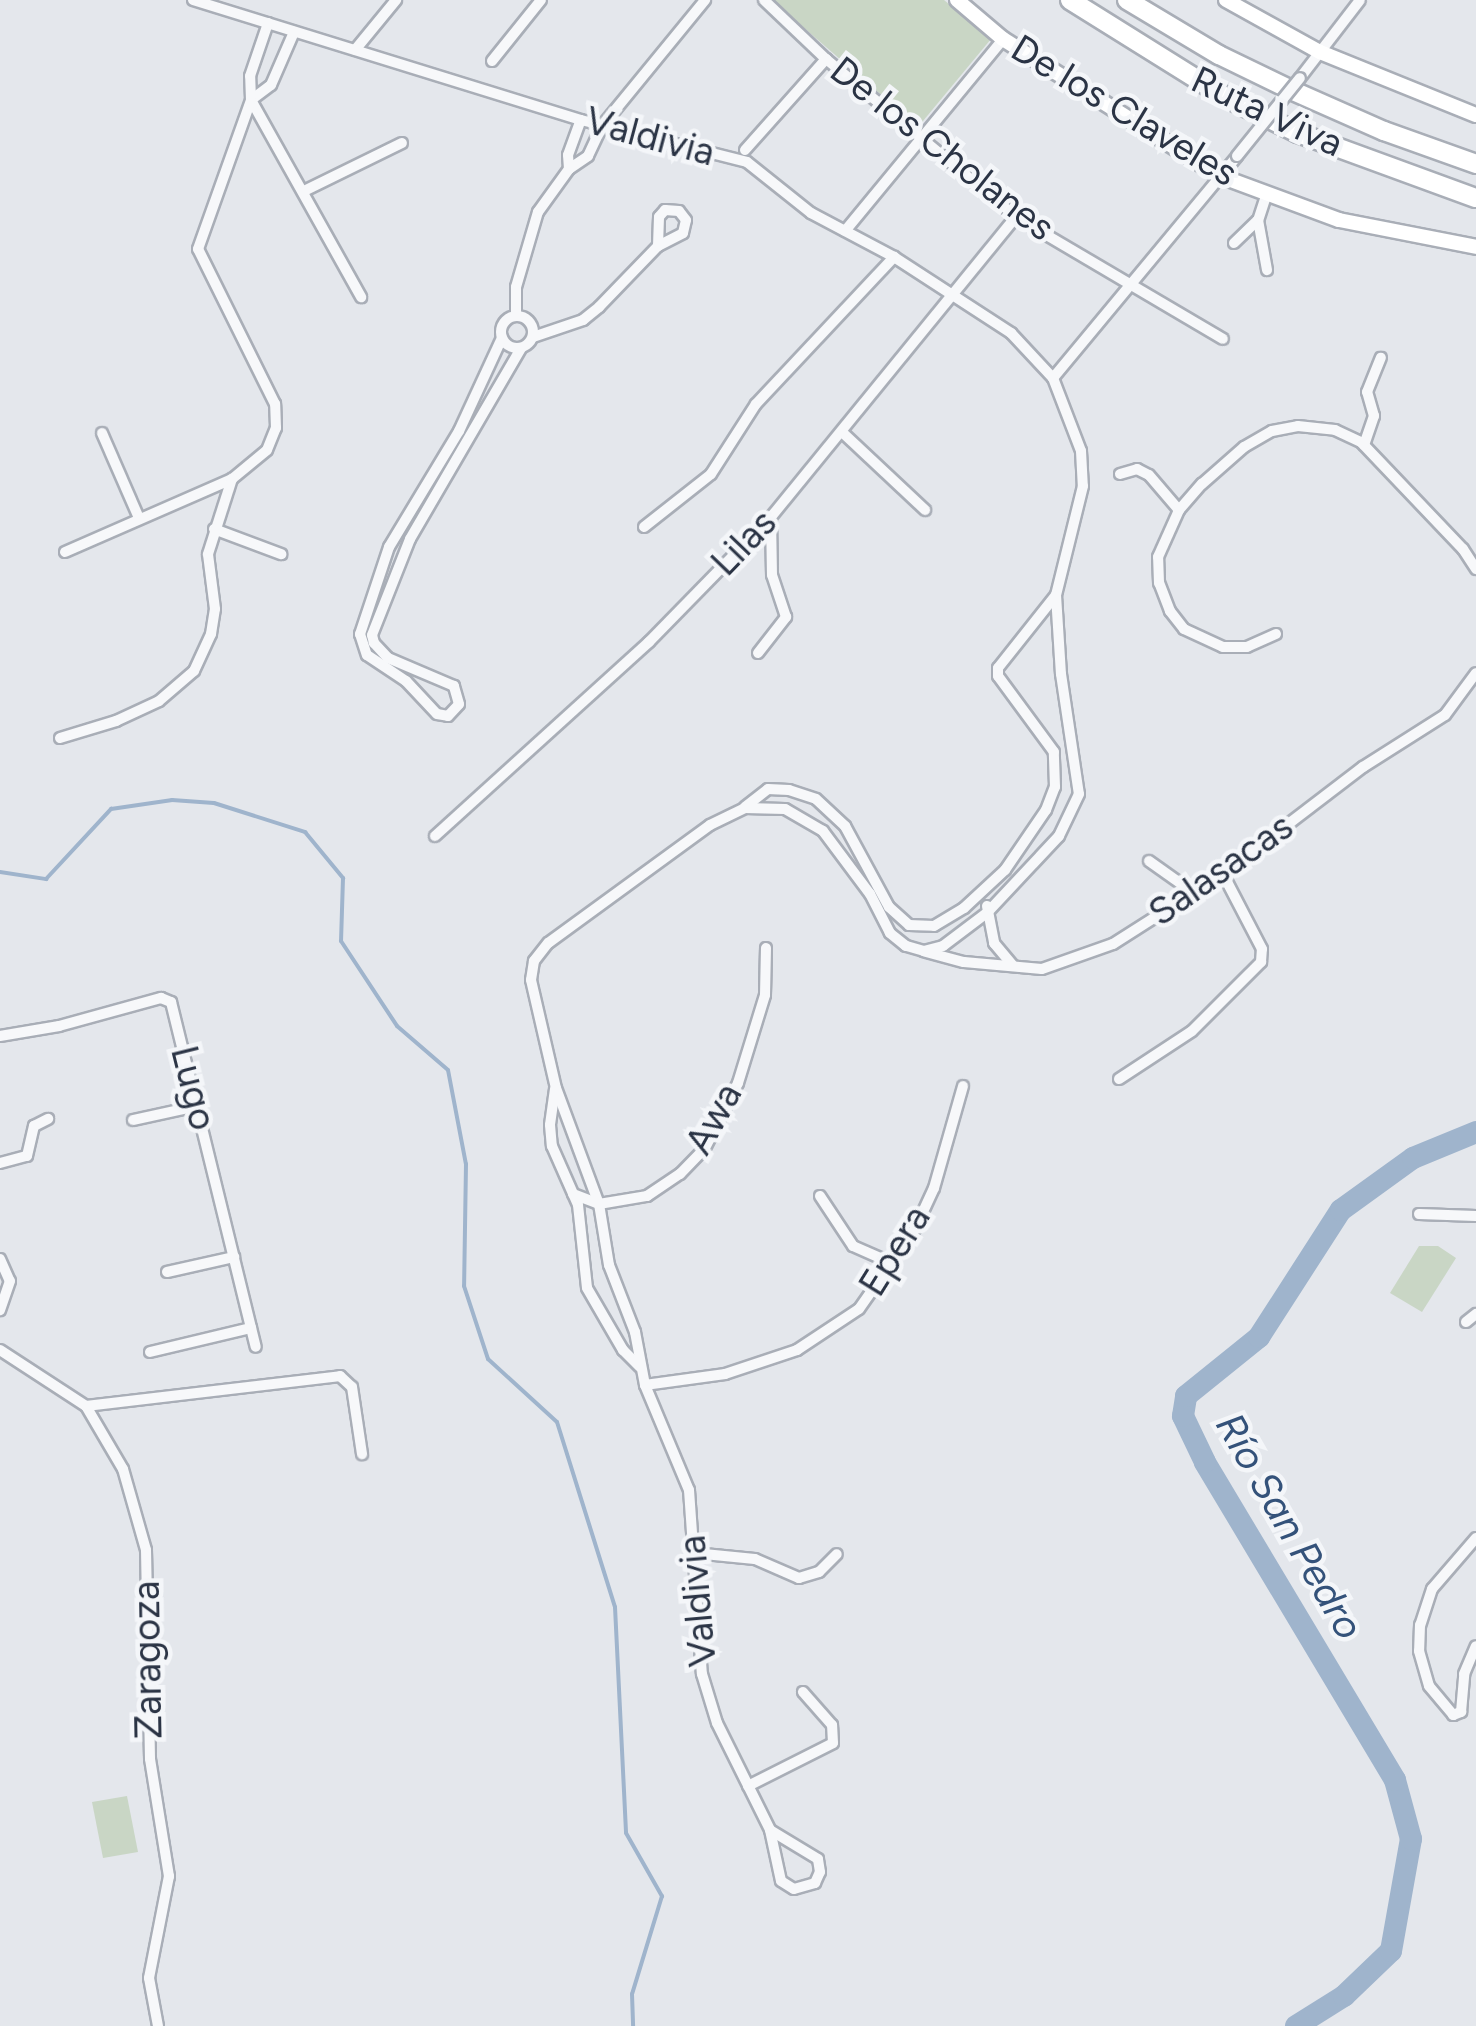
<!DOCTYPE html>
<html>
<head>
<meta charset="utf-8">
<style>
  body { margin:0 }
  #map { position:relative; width:1476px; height:2026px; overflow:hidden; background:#e4e7ec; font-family:Figtree,sans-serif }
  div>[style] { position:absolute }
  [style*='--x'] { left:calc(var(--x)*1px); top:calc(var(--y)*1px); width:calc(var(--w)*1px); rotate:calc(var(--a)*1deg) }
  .green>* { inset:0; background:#c9d6c5 }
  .stream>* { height:4px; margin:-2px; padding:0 2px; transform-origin:2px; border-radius:2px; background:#9fb4cc }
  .river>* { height:22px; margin:-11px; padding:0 11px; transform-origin:11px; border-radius:11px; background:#9fb4cc }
  .roads { filter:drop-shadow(2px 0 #a9aeb7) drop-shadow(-2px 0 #a9aeb7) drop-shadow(0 2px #a9aeb7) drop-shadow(0 -2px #a9aeb7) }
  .street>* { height:10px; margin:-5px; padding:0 5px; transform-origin:5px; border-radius:5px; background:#f7f8fa }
  .street>.ring { margin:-5px; padding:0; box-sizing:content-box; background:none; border:10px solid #f7f8fa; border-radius:50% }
  .secondary>* { height:14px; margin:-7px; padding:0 7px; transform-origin:7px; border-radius:7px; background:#fff }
  .highway>* { height:18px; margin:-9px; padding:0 9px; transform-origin:9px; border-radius:9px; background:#fff }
  .bridges { filter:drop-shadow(2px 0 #a9aeb7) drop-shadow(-2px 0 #a9aeb7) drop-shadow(0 2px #a9aeb7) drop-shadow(0 -2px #a9aeb7) }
  .street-bridge>* { height:10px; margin:-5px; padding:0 5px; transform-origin:5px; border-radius:5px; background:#f7f8fa }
  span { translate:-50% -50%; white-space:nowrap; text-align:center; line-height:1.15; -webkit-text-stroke:9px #f4f6f9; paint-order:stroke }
  .street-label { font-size:38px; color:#2b3445 }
  .water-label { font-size:40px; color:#34527a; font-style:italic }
</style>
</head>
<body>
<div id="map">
  <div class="green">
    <div style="clip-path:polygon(772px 0,944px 0,991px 39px,918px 127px)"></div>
    <div style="clip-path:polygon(1419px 1246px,1438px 1246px,1456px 1258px,1422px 1312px,1390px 1293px)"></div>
    <div style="clip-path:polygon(127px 1796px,138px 1852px,103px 1858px,92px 1802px)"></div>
  </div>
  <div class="stream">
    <div style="--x:0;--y:872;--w:47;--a:8.7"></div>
    <div style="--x:46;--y:879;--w:96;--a:-47.1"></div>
    <div style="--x:111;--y:809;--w:62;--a:-8.4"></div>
    <div style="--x:172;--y:800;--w:42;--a:4.1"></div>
    <div style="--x:214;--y:803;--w:96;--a:17.7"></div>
    <div style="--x:305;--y:832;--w:60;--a:50.4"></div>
    <div style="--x:343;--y:878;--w:63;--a:91.8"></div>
    <div style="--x:341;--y:941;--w:102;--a:56.6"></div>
    <div style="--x:397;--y:1026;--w:67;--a:40.8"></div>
    <div style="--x:448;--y:1070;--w:96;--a:79.2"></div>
    <div style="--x:466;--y:1164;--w:122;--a:90.9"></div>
    <div style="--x:464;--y:1286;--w:77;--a:71.8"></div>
    <div style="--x:488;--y:1359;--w:93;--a:42.4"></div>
    <div style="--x:557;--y:1422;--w:194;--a:72.6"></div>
    <div style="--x:615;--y:1607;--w:226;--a:87.2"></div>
    <div style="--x:626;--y:1833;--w:73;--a:60.3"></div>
    <div style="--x:662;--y:1896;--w:102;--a:107"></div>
    <div style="--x:632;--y:1994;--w:32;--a:88"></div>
  </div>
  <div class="river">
    <div style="--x:1296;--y:2026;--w:57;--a:-32"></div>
    <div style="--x:1344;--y:1996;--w:65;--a:-43.8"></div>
    <div style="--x:1391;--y:1951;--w:114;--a:-79.9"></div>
    <div style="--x:1411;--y:1839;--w:61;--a:-105.2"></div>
    <div style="--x:1395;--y:1780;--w:370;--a:-120.9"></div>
    <div style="--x:1205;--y:1462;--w:51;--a:-115.6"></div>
    <div style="--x:1183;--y:1416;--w:20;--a:-81"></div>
    <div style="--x:1186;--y:1396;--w:94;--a:-38.9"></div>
    <div style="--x:1259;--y:1337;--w:151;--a:-57.2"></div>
    <div style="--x:1341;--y:1210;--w:89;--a:-35.8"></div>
    <div style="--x:1413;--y:1158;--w:68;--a:-22.4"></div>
  </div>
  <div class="roads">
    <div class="street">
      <div style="--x:193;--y:0;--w:406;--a:17.2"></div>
      <div style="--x:581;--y:120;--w:171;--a:14.2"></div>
      <div style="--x:747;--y:162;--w:82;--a:38.6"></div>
      <div style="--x:811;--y:213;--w:94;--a:27.9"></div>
      <div style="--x:894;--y:257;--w:140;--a:33"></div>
      <div style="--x:1011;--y:333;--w:62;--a:47"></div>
      <div style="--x:1053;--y:378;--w:78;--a:69"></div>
      <div style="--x:1081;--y:451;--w:35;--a:87"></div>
      <div style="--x:1083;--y:486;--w:112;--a:103.9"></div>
      <div style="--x:1056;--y:595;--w:79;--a:86.4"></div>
      <div style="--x:1061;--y:674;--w:121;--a:81.5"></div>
      <div style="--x:1079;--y:794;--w:47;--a:115.5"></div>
      <div style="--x:1059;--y:836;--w:104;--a:133.1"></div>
      <div style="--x:988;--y:912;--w:56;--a:142.9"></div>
      <div style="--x:943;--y:946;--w:20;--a:165"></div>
      <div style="--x:924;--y:951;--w:19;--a:-164"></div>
      <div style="--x:906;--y:946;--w:21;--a:-141"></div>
      <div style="--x:890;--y:933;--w:44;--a:-117.1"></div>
      <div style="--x:870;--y:894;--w:79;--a:-126.7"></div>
      <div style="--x:823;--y:831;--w:44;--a:-149.9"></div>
      <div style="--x:785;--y:809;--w:40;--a:-178.6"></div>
      <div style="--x:745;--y:808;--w:39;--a:154"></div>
      <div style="--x:710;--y:825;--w:200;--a:143.9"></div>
      <div style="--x:548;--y:943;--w:23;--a:128"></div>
      <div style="--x:534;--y:961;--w:19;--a:99"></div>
      <div style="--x:531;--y:980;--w:111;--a:77"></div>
      <div style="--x:556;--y:1088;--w:124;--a:69.7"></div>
      <div style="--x:599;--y:1204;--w:62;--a:80.7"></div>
      <div style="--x:609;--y:1265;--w:72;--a:68.8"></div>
      <div style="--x:635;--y:1332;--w:54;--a:79.3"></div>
      <div style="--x:645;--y:1385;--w:114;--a:67.3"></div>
      <div style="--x:689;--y:1490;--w:184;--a:86"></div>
      <div style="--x:702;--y:1674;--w:51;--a:73"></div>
      <div style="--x:717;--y:1723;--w:119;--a:63.6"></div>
      <div style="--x:770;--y:1830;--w:52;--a:77.8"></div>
      <div style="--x:781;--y:1881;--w:15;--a:32"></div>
      <div style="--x:794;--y:1889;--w:22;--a:-16"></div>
      <div style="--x:815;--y:1883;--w:12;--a:-66"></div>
      <div style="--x:820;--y:1872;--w:13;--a:-99"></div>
      <div style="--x:818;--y:1859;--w:56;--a:-148.9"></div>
      <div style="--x:764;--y:0;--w:86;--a:43.6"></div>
      <div style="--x:826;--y:59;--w:247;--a:39.7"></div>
      <div style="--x:1016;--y:217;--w:240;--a:30.5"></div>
      <div style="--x:355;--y:50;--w:65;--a:-50.6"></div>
      <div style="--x:492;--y:61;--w:78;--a:-51.2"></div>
      <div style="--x:1300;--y:78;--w:98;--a:-52.4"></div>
      <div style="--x:251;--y:100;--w:226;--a:60.8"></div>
      <div style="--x:251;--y:100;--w:25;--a:-37"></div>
      <div style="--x:271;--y:85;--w:58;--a:-66.5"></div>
      <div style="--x:745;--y:150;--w:122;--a:-48.3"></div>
      <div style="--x:569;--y:169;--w:14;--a:-94"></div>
      <div style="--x:568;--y:155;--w:37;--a:-70"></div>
      <div style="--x:304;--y:191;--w:109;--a:-26.1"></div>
      <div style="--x:1267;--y:193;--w:28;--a:108"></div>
      <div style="--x:1258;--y:220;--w:51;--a:79.8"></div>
      <div style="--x:845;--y:231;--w:249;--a:-50.5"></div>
      <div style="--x:1234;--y:243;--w:33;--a:-44"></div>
      <div style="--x:516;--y:316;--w:29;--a:-90"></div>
      <div style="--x:516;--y:287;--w:78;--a:-73.7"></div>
      <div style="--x:538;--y:212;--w:53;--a:-54.2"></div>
      <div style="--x:569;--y:169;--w:23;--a:-34"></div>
      <div style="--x:588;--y:156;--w:33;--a:-65"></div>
      <div style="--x:602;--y:126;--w:163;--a:-50.7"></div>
      <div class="ring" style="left:501px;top:316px;width:22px;height:22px"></div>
      <div style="--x:533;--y:337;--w:53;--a:-18.8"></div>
      <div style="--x:583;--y:320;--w:21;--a:-39"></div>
      <div style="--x:599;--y:307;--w:85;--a:-46"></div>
      <div style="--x:658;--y:246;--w:28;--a:-27"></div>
      <div style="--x:683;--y:233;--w:13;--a:-77"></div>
      <div style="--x:686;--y:220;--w:11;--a:-128"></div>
      <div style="--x:679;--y:211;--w:14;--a:-176"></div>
      <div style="--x:665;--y:210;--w:9;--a:131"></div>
      <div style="--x:659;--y:217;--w:29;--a:92"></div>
      <div style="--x:502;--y:338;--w:102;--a:114.8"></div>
      <div style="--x:459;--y:431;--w:135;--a:121.1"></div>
      <div style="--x:389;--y:547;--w:92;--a:108.4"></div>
      <div style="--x:360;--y:634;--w:22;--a:72"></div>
      <div style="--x:367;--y:655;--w:47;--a:33.7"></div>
      <div style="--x:406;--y:681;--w:45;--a:46.8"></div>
      <div style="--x:437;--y:714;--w:11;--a:10"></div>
      <div style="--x:448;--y:716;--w:16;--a:-47"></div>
      <div style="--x:459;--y:704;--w:19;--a:-106"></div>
      <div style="--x:454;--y:686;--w:72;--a:-157"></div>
      <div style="--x:388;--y:658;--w:21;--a:-133"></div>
      <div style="--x:374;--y:643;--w:8;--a:-104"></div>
      <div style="--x:372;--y:635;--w:103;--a:-68.4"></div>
      <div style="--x:410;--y:539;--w:221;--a:-59.8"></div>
      <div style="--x:1053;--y:378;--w:288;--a:-50.3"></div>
      <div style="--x:842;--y:432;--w:114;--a:43.2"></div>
      <div style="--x:102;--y:433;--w:93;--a:66.5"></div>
      <div style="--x:1364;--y:445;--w:31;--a:-71"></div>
      <div style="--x:1374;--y:416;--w:25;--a:-106"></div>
      <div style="--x:1367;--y:392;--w:37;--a:-68"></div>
      <div style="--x:1120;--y:474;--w:18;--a:-16"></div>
      <div style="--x:1137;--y:469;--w:13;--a:27"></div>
      <div style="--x:1149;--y:475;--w:46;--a:49.4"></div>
      <div style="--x:644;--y:527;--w:85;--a:-38.3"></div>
      <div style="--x:711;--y:474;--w:83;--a:-57.3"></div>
      <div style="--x:756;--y:404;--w:202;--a:-46.8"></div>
      <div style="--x:214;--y:529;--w:72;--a:20.5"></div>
      <div style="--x:65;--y:552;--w:182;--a:-23.6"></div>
      <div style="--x:232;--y:479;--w:45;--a:-39.6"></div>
      <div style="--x:267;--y:450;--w:24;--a:-68"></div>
      <div style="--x:276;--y:428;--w:24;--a:-92"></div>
      <div style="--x:275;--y:404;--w:173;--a:-116.4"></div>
      <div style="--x:198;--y:249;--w:158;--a:-70.4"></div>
      <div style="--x:251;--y:100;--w:24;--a:-92"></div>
      <div style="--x:250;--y:76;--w:56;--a:-71.2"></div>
      <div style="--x:1276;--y:634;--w:32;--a:156"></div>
      <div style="--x:1247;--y:647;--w:24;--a:180"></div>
      <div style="--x:1223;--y:647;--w:43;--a:-155.2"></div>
      <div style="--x:1184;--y:629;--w:23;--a:-128"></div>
      <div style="--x:1170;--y:611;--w:30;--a:-111"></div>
      <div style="--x:1159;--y:583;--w:26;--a:-92"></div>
      <div style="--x:1158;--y:557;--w:51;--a:-65.9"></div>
      <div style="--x:1179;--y:510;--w:35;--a:-49"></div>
      <div style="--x:1202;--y:484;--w:56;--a:-41.4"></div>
      <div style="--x:1244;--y:447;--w:32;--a:-30"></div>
      <div style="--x:1272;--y:431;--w:26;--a:-11"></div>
      <div style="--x:1298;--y:426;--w:37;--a:6"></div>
      <div style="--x:1335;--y:430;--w:29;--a:25"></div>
      <div style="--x:1361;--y:442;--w:148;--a:46.4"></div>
      <div style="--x:1463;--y:549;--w:24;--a:57"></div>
      <div style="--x:758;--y:653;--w:46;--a:-52.1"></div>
      <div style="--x:786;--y:617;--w:44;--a:-108.4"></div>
      <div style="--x:772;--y:575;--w:58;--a:-91"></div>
      <div style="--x:60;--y:738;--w:59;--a:-16.9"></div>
      <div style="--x:116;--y:721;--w:47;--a:-24.9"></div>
      <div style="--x:159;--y:701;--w:46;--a:-40.6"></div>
      <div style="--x:194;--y:671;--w:41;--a:-65.3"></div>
      <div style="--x:211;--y:634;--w:25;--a:-81"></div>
      <div style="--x:215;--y:609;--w:55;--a:-97.3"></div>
      <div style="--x:208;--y:554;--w:79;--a:-72.3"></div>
      <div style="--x:745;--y:807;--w:29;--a:-38"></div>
      <div style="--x:768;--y:789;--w:21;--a:3"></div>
      <div style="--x:789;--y:790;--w:28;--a:18"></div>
      <div style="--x:816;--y:799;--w:40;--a:43"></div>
      <div style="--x:845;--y:826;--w:92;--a:61.5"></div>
      <div style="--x:889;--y:907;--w:27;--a:42"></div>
      <div style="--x:909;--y:925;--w:25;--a:2"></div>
      <div style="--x:934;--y:926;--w:35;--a:-31"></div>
      <div style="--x:964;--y:908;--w:56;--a:-42.8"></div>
      <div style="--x:1005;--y:870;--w:73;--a:-55.7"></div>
      <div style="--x:1046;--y:810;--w:25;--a:-69"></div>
      <div style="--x:1055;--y:787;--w:35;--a:-92"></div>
      <div style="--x:1054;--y:752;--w:94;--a:-126.4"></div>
      <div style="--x:998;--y:676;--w:8;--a:-90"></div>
      <div style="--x:998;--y:668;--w:93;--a:-51.5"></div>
      <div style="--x:435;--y:836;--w:289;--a:-42.2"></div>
      <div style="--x:649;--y:642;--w:175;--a:-45.7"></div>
      <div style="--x:771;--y:517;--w:387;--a:-50.8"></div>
      <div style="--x:1149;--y:861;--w:55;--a:35.4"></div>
      <div style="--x:987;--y:906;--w:38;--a:79"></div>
      <div style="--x:994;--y:943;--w:30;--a:50"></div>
      <div style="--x:926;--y:952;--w:39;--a:15"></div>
      <div style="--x:964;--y:962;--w:78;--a:5.1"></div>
      <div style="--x:1042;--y:969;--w:75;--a:-19.4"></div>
      <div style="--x:1113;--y:944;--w:130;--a:-32.5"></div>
      <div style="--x:1223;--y:874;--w:176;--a:-37.4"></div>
      <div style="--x:1363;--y:767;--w:97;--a:-32.4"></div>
      <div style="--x:1445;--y:715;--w:52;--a:-53.6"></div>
      <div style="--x:0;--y:1036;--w:60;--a:-9.6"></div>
      <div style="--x:59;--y:1026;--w:106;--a:-15.4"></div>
      <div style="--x:161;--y:998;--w:11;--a:22"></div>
      <div style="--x:171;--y:1002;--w:355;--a:76.2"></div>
      <div style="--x:1119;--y:1079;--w:87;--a:-33.3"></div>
      <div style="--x:1192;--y:1031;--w:98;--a:-45"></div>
      <div style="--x:1261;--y:962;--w:13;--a:-86"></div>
      <div style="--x:1262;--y:949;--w:85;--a:-117.5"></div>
      <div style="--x:555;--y:1089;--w:36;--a:98"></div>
      <div style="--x:550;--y:1125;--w:21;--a:85"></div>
      <div style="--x:552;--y:1146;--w:64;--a:66.2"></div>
      <div style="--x:578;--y:1205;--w:83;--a:83.8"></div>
      <div style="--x:587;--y:1288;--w:72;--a:59.9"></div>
      <div style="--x:623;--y:1350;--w:24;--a:45"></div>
      <div style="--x:133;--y:1120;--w:66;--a:-12.3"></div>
      <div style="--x:0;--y:1163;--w:28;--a:-15"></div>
      <div style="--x:27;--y:1156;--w:31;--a:-77"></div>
      <div style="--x:34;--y:1126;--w:16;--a:-27"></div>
      <div style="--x:573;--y:1194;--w:28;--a:21"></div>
      <div style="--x:599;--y:1204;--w:49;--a:-9.5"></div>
      <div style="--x:647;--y:1196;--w:40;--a:-34"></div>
      <div style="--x:680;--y:1174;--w:36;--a:-46"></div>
      <div style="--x:705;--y:1148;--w:73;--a:-63.1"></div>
      <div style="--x:738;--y:1083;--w:92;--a:-72.9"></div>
      <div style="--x:765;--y:995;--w:47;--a:-88.8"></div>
      <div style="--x:820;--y:1196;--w:60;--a:56.6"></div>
      <div style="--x:853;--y:1246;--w:45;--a:23.7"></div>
      <div style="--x:1419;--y:1214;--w:57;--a:2"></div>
      <div style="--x:0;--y:1259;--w:24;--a:66"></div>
      <div style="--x:10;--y:1281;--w:31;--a:109"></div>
      <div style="--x:167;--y:1272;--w:69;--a:-12.6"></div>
      <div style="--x:1466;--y:1322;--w:13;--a:-39"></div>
      <div style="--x:0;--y:1350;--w:103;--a:33.1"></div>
      <div style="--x:86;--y:1406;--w:73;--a:59.6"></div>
      <div style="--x:123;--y:1469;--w:84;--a:74.1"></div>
      <div style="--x:146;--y:1550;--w:209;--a:88.9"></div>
      <div style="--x:150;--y:1759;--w:119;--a:80.8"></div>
      <div style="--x:169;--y:1876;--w:104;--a:101.1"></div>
      <div style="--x:149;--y:1978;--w:49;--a:79.4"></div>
      <div style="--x:150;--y:1352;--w:104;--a:-13.4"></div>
      <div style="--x:645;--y:1385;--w:81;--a:-7.8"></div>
      <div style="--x:725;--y:1374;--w:76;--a:-18.4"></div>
      <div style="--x:797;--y:1350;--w:74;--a:-33.5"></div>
      <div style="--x:859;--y:1309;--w:98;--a:-55"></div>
      <div style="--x:915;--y:1229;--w:45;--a:-65.1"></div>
      <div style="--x:934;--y:1188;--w:106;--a:-74.1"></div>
      <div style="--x:86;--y:1406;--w:256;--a:-6.7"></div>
      <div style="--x:340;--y:1376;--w:16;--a:43"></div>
      <div style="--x:352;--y:1387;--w:68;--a:81.5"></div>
      <div style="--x:1476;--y:1538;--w:67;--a:130.8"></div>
      <div style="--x:1432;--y:1589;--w:38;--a:108"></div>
      <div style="--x:1420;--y:1625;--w:26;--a:92"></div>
      <div style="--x:1419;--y:1651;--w:36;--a:74"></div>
      <div style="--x:1429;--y:1686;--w:38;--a:50"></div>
      <div style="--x:1453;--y:1715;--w:9;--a:-21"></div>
      <div style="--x:1461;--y:1712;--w:38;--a:-85"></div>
      <div style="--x:1464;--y:1674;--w:30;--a:-67"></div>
      <div style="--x:694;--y:1553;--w:61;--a:5.6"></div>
      <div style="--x:755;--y:1559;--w:48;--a:23.4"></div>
      <div style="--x:799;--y:1578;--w:21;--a:-17"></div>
      <div style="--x:819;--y:1572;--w:25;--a:-45"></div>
      <div style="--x:748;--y:1786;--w:95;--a:-26.8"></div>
      <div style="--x:833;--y:1743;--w:18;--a:-93"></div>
      <div style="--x:832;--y:1725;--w:44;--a:-131.3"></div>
    </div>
    <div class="secondary">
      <div style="--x:957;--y:0;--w:60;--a:40.3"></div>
      <div style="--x:1003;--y:39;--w:257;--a:32.3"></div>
      <div style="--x:1220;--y:176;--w:127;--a:20.3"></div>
      <div style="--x:1339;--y:220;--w:140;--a:11.1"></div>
      <div style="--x:1226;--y:0;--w:107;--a:29"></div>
      <div style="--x:1320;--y:52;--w:168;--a:22"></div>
    </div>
    <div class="highway">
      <div style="--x:1070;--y:0;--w:183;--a:32"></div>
      <div style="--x:1225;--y:97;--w:81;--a:26.3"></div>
      <div style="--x:1298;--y:133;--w:189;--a:20.1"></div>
      <div style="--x:1127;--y:0;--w:107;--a:30.9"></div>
      <div style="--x:1219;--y:55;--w:80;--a:25.9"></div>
      <div style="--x:1291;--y:90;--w:102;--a:23.8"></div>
      <div style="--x:1384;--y:131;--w:98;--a:19.7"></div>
    </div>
  </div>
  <div class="bridges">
    <div class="street-bridge">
      <div style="--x:1237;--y:156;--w:100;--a:-51.1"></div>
    </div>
  </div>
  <div class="street-label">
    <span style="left:1124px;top:111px;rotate:31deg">De los Claveles</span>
    <span style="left:1267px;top:112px;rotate:25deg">Ruta Viva</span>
    <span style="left:650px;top:137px;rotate:15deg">Valdivia</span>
    <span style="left:942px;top:149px;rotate:38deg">De los Cholanes</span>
    <span style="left:744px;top:543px;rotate:-46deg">Lilas</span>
    <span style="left:1221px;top:870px;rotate:-35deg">Salasacas</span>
    <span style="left:193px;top:1088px;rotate:76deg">Lugo</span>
    <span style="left:714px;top:1119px;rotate:-61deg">Awa</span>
    <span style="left:895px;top:1251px;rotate:-58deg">Epera</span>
    <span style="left:698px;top:1601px;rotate:-95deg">Valdivia</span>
    <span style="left:148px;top:1660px;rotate:-91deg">Zaragoza</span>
  </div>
  <div class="water-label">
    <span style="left:1290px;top:1526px;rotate:60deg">Río San Pedro</span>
  </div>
</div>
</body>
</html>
